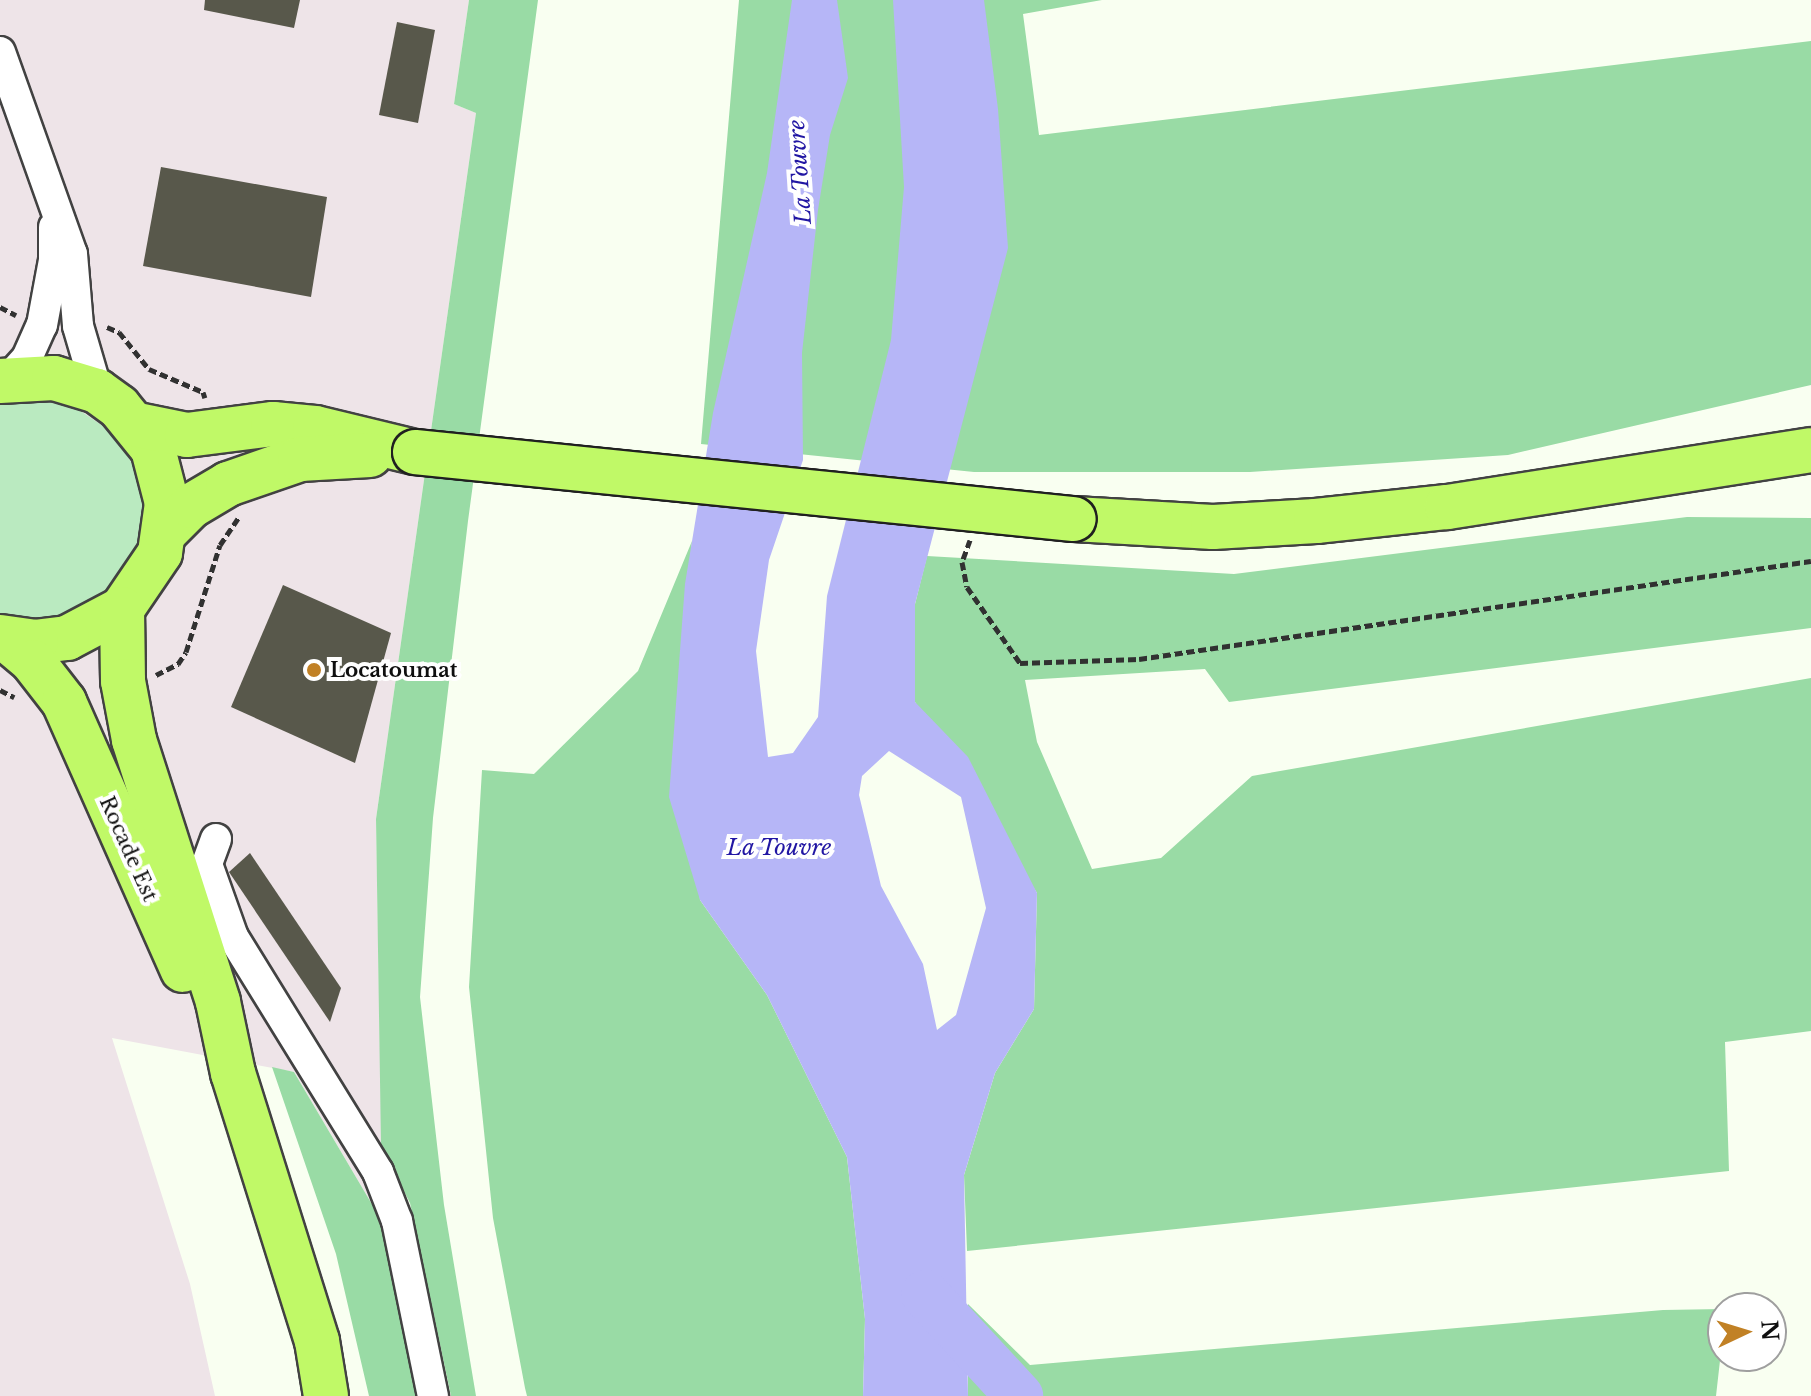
<!DOCTYPE html>
<html>
<head>
<meta charset="utf-8">
<style>
  body { margin:0 }
  #map { position:relative; width:1811px; height:1396px; overflow:hidden; background:#f9fff1; font-family:"Libre Baskerville",serif }
  div>[style] { position:absolute }
  [style*='--x'] { left:calc(var(--x)*1px); top:calc(var(--y)*1px); width:calc(var(--w)*1px); rotate:calc(var(--a)*1deg) }
  .industrial>* { inset:0; background:#eee4e8 }
  .green>* { inset:0; background:#baeac0 }
  .forest>* { inset:0; background:#99dba5 }
  .water>* { inset:0; background:#b6b6f7 }
  .river>* { height:48px; margin:-24px; padding:0 24px; transform-origin:24px; border-radius:24px; background:#b6b6f7 }
  .building>* { inset:0; background:#58584b }
  .path>* { height:5px; margin-top:-2.5px; transform-origin:0; background:repeating-linear-gradient(90deg,#313131 0 8px,transparent 0 12px) }
  .roads { filter:drop-shadow(2px 0 #424242) drop-shadow(-2px 0 #424242) drop-shadow(0 2px #424242) drop-shadow(0 -2px #424242) }
  .minor>* { height:30px; margin:-15px; padding:0 15px; transform-origin:15px; border-radius:15px; background:#fff }
  .primary>* { height:44px; margin:-22px; padding:0 22px; transform-origin:22px; border-radius:22px; background:#c0f967 }
  .bridges { filter:drop-shadow(2px 0 #202020) drop-shadow(-2px 0 #202020) drop-shadow(0 2px #202020) drop-shadow(0 -2px #202020) }
  .primary-bridge>* { height:44px; margin:-22px; padding:0 22px; transform-origin:22px; border-radius:22px; background:#c0f967 }
  .dots>* { width:22px; height:22px; translate:-50% -50%; box-sizing:border-box; border:4px solid #fff; border-radius:50% }
  span { translate:-50% -50%; white-space:nowrap; text-align:center; line-height:1.15; -webkit-text-stroke:8px #fff; paint-order:stroke }
  .poi-label { font-size:20px; color:#0f0f0f; font-weight:700 }
  .left { translate:0 -50%; text-align:left }
  .street-label { font-size:20px; color:#0f0f0f }
  .water-label { font-size:22px; color:#2116a3; font-style:italic }
  .north { position:absolute; left:1707px; top:1292px; width:80px; height:80px; box-sizing:border-box; background:#fff; border:2px solid #9f9f9f; border-radius:50%; rotate:86deg; font-size:22px; font-weight:700; line-height:32px; text-align:center; color:#0f0f0f }
  .north::after { content:''; display:block; margin:auto; width:28px; height:36px; background:#c18125; clip-path:polygon(50% 0,100% 100%,50% 72%,0 100%) }
</style>
</head>
<body>
<div id="map">
  <div class="industrial">
    <div style="clip-path:polygon(0 0,469px 0,454px 104px,476px 113px,376px 819px,383px 1223px,294px 1072px,112px 1038px,190px 1284px,215px 1396px,0 1396px)"></div>
  </div>
  <div class="green">
    <div style="clip-path:polygon(34px 399px,76px 408px,112px 432px,135px 468px,144px 510px,135px 552px,111px 588px,75px 612px,33px 620px,0 614px,0 405px)"></div>
  </div>
  <div class="forest">
    <div style="clip-path:polygon(469px 0,538px 0,468px 521px,433px 818px,420px 997px,444px 1205px,476px 1396px,451px 1396px,410px 1203px,381px 1146px,376px 819px,476px 113px,454px 104px)"></div>
    <div style="clip-path:polygon(739px 0,1102px 0,1023px 14px,1039px 135px,1811px 41px,1811px 385px,1508px 455px,1250px 472px,974px 472px,701px 444px)"></div>
    <div style="clip-path:polygon(1687px 517px,1811px 518px,1811px 628px,1229px 702px,1205px 669px,1025px 680px,1037px 742px,1092px 869px,1161px 858px,1252px 776px,1811px 678px,1811px 1031px,1725px 1042px,1729px 1171px,967px 1251px,964px 1175px,995px 1073px,1034px 1009px,1037px 893px,915px 702px,915px 604px,927px 556px,1234px 574px)"></div>
    <div style="clip-path:polygon(692px 541px,684px 631px,700px 900px,767px 995px,847px 1157px,865px 1319px,863px 1396px,527px 1396px,525px 1388px,493px 1218px,469px 987px,482px 770px,534px 774px,638px 671px)"></div>
    <div style="clip-path:polygon(272px 1067px,294px 1072px,383px 1223px,416px 1396px,369px 1396px,336px 1254px)"></div>
    <div style="clip-path:polygon(968px 1304px,1030px 1365px,1663px 1310px,1723px 1309px,1723px 1334px,1716px 1396px,968px 1396px)"></div>
  </div>
  <div class="water">
    <div style="clip-path:polygon(evenodd,792px 0,837px 0,848px 78px,830px 135px,818px 210px,802px 353px,803px 460px,769px 560px,756px 651px,768px 757px,793px 753px,818px 717px,827px 596px,891px 340px,904px 187px,893px 0,984px 0,998px 109px,1008px 248px,915px 604px,915px 702px,968px 757px,1037px 893px,1034px 1009px,995px 1073px,964px 1175px,968px 1396px,863px 1396px,865px 1319px,847px 1157px,767px 995px,700px 900px,669px 797px,685px 584px,713px 413px,767px 173px,792px 0,889px 751px,961px 797px,986px 908px,956px 1015px,937px 1030px,923px 964px,881px 886px,859px 795px,862px 776px,889px 751px)"></div>
  </div>
  <div class="river">
    <div style="--x:925;--y:1294;--w:139;--a:47.3"></div>
  </div>
  <div class="building">
    <div style="clip-path:polygon(205px 0,300px 0,294px 28px,204px 10px)"></div>
    <div style="clip-path:polygon(397px 22px,435px 30px,418px 123px,379px 115px)"></div>
    <div style="clip-path:polygon(161px 167px,327px 197px,311px 297px,143px 266px)"></div>
    <div style="clip-path:polygon(283px 585px,391px 633px,355px 763px,231px 707px)"></div>
    <div style="clip-path:polygon(250px 853px,341px 988px,330px 1022px,229px 872px)"></div>
  </div>
  <div class="path">
    <div style="--x:0;--y:307;--w:18;--a:27"></div>
    <div style="--x:107;--y:327;--w:13;--a:23"></div>
    <div style="--x:119;--y:332;--w:48;--a:51"></div>
    <div style="--x:149;--y:369;--w:59;--a:23.1"></div>
    <div style="--x:203;--y:392;--w:6;--a:72"></div>
    <div style="--x:970;--y:540;--w:23;--a:110"></div>
    <div style="--x:962;--y:562;--w:25;--a:79"></div>
    <div style="--x:967;--y:587;--w:93;--a:55.1"></div>
    <div style="--x:1020;--y:663;--w:119;--a:-1.9"></div>
    <div style="--x:1139;--y:659;--w:679;--a:-8.3"></div>
    <div style="--x:156;--y:675;--w:25;--a:-27"></div>
    <div style="--x:178;--y:664;--w:14;--a:-56"></div>
    <div style="--x:186;--y:652;--w:112;--a:-72.4"></div>
    <div style="--x:220;--y:545;--w:34;--a:-56"></div>
    <div style="--x:0;--y:690;--w:16;--a:27"></div>
  </div>
  <div class="roads">
    <div class="minor">
      <div style="--x:0;--y:52;--w:214;--a:70.4"></div>
      <div style="--x:72;--y:254;--w:72;--a:85.2"></div>
      <div style="--x:78;--y:326;--w:68;--a:73.7"></div>
      <div style="--x:9;--y:378;--w:27;--a:-48"></div>
      <div style="--x:27;--y:358;--w:36;--a:-66"></div>
      <div style="--x:42;--y:325;--w:66;--a:-79.5"></div>
      <div style="--x:54;--y:260;--w:33;--a:-90"></div>
      <div style="--x:216;--y:839;--w:27;--a:110"></div>
      <div style="--x:207;--y:864;--w:77;--a:70.4"></div>
      <div style="--x:233;--y:937;--w:276;--a:58.3"></div>
      <div style="--x:378;--y:1172;--w:53;--a:68.8"></div>
      <div style="--x:397;--y:1221;--w:179;--a:78.4"></div>
    </div>
    <div class="primary">
      <div style="--x:0;--y:381;--w:54;--a:-3.2"></div>
      <div style="--x:54;--y:378;--w:45;--a:16.8"></div>
      <div style="--x:97;--y:391;--w:27;--a:36"></div>
      <div style="--x:119;--y:407;--w:54;--a:51"></div>
      <div style="--x:153;--y:449;--w:56;--a:75.5"></div>
      <div style="--x:167;--y:503;--w:50;--a:98"></div>
      <div style="--x:160;--y:553;--w:68;--a:124.2"></div>
      <div style="--x:122;--y:609;--w:62;--a:152.2"></div>
      <div style="--x:67;--y:638;--w:31;--a:173"></div>
      <div style="--x:36;--y:642;--w:36;--a:-172"></div>
      <div style="--x:138;--y:425;--w:50;--a:11.5"></div>
      <div style="--x:187;--y:435;--w:87;--a:-7.3"></div>
      <div style="--x:273;--y:424;--w:42;--a:5.4"></div>
      <div style="--x:315;--y:428;--w:103;--a:13.5"></div>
      <div style="--x:1074;--y:519;--w:139;--a:3.3"></div>
      <div style="--x:1213;--y:527;--w:103;--a:-3.3"></div>
      <div style="--x:1316;--y:521;--w:132;--a:-6.1"></div>
      <div style="--x:1447;--y:507;--w:368;--a:-8.9"></div>
      <div style="--x:166;--y:531;--w:35;--a:-45"></div>
      <div style="--x:191;--y:506;--w:43;--a:-30.7"></div>
      <div style="--x:228;--y:484;--w:76;--a:-19.1"></div>
      <div style="--x:300;--y:459;--w:70;--a:-3.3"></div>
      <div style="--x:122;--y:609;--w:72;--a:89.2"></div>
      <div style="--x:123;--y:681;--w:60;--a:79.4"></div>
      <div style="--x:134;--y:740;--w:275;--a:72.2"></div>
      <div style="--x:218;--y:1002;--w:73;--a:78.1"></div>
      <div style="--x:233;--y:1073;--w:281;--a:72.6"></div>
      <div style="--x:317;--y:1341;--w:56;--a:80.7"></div>
      <div style="--x:6;--y:639;--w:35;--a:40"></div>
      <div style="--x:33;--y:662;--w:51;--a:52.2"></div>
      <div style="--x:64;--y:702;--w:293;--a:66.1"></div>
    </div>
  </div>
  <div class="bridges">
    <div class="primary-bridge">
      <div style="--x:415;--y:452;--w:662;--a:5.81"></div>
    </div>
  </div>
  <div class="dots">
    <div style="left:314px;top:670px;background:#c18125"></div>
  </div>
  <div class="poi-label">
    <span class="left" style="left:330px;top:670px">Locatoumat</span>
  </div>
  <div class="street-label">
    <span style="left:128px;top:849px;rotate:66deg">Rocade Est</span>
  </div>
  <div class="water-label">
    <span style="left:800px;top:172px;rotate:-94deg">La Touvre</span>
    <span style="left:779px;top:848px">La Touvre</span>
  </div>
  <div class="north">N</div>
</div>
</body>
</html>
